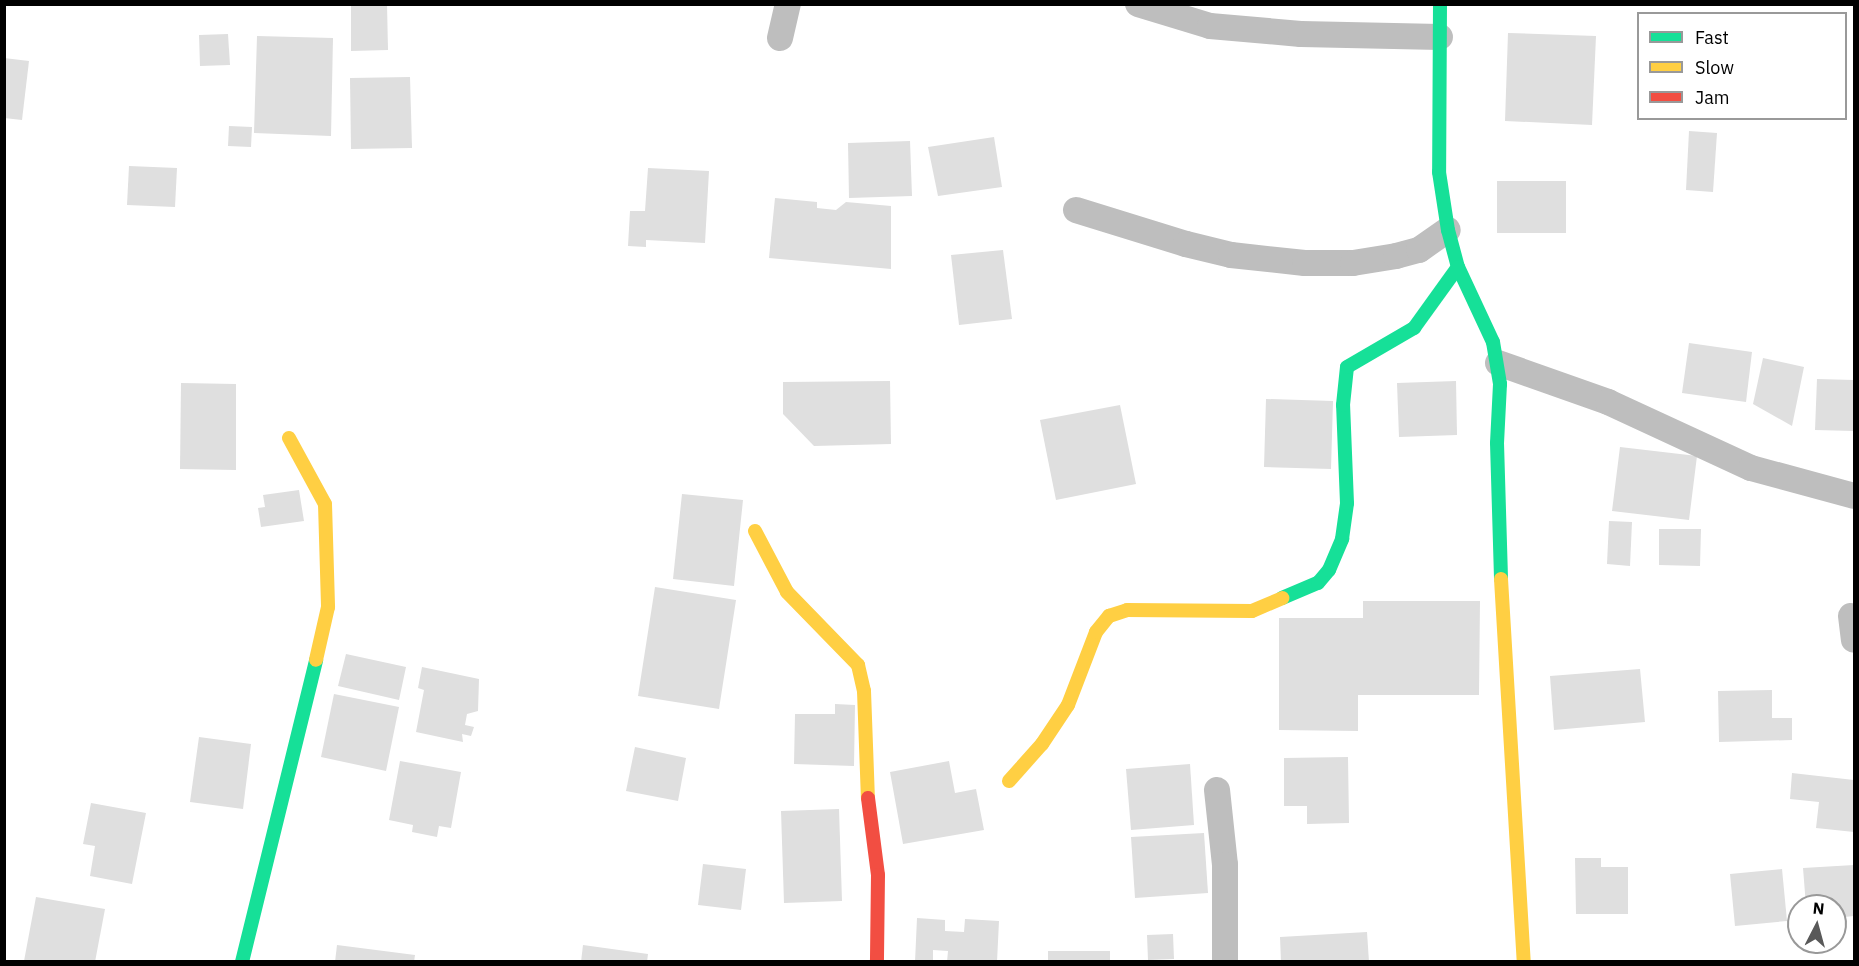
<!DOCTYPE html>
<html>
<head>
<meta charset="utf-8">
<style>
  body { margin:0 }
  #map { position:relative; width:1859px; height:966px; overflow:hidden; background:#fff; font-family:"IBM Plex Sans",sans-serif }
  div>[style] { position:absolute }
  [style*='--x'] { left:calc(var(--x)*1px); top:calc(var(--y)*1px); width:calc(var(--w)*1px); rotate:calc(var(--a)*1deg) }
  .building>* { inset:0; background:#dfdfdf }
  .street>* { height:26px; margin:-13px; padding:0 13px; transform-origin:13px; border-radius:13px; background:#bebebe }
  .fast>* { height:14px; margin:-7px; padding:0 7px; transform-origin:7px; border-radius:7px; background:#16e098 }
  .slow>* { height:14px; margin:-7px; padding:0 7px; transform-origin:7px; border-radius:7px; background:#ffcf43 }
  .jam>* { height:14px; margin:-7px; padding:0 7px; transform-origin:7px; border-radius:7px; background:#f24e42 }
  span { translate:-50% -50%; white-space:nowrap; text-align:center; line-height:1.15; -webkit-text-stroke:5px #fff; paint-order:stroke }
  .frame { position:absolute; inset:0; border:6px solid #000; pointer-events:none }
  .legend { position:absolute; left:1637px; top:12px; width:210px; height:108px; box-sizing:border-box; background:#fff; border:2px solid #999; margin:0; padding:8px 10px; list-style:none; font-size:18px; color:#000 }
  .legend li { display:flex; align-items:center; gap:12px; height:30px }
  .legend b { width:30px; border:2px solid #999 }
  .north { position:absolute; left:1787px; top:894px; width:60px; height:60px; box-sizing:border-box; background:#fff; border:2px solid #999; border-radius:50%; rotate:6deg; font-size:16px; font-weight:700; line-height:24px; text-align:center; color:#000 }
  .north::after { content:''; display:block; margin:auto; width:21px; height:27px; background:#595959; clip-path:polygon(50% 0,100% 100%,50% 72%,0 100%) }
</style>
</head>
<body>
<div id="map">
  <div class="building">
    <div style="clip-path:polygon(351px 4px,387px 4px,388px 50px,351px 51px)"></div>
    <div style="clip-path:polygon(1508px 33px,1596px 36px,1592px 125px,1505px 121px)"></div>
    <div style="clip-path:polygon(228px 34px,230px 65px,200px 66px,199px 35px)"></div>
    <div style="clip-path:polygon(257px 36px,333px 38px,331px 136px,254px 133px)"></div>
    <div style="clip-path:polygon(4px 58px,29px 61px,22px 120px,4px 118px)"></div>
    <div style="clip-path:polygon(410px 77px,412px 148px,351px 149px,350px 78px)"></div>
    <div style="clip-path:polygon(229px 126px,252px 127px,251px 147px,228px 146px)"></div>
    <div style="clip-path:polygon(1689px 131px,1717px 133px,1713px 192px,1686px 190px)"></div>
    <div style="clip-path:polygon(994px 137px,1002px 187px,938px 196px,928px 147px)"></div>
    <div style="clip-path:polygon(910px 141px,912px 196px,849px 198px,848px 143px)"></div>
    <div style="clip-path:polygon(129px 166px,177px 168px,175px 207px,127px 205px)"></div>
    <div style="clip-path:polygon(648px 168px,709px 171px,705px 243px,646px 240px,646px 247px,628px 246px,630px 211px,645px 211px)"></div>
    <div style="clip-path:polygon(1497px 181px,1566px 181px,1566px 233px,1497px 233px)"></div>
    <div style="clip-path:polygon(775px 198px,817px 202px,817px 208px,836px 210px,846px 202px,891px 206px,891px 269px,769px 258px)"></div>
    <div style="clip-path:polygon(1003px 250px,1012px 319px,959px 325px,951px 255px)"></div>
    <div style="clip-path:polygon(1689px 343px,1752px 352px,1746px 402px,1682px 393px)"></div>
    <div style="clip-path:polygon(1763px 358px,1804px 367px,1792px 426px,1753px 404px)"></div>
    <div style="clip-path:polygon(1817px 379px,1854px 380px,1854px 431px,1815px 430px)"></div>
    <div style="clip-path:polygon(890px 381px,891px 444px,814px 446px,783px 414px,783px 382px)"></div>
    <div style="clip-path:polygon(1456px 381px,1457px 435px,1399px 437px,1397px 383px)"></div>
    <div style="clip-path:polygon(181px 383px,236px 384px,236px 470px,180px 469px)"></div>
    <div style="clip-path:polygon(1266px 399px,1333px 401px,1331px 469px,1264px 467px)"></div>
    <div style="clip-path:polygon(1120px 405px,1136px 484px,1056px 500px,1040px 420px)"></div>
    <div style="clip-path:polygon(1620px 447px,1697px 456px,1689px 520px,1612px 511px)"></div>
    <div style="clip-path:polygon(299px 490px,304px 521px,261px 527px,258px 508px,265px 507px,263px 495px)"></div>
    <div style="clip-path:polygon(682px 494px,743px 500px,734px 586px,673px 579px)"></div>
    <div style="clip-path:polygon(1609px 521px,1632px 522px,1630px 566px,1607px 564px)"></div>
    <div style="clip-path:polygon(1659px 529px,1701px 529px,1700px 566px,1659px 565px)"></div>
    <div style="clip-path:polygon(655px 587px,736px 600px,719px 709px,638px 696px)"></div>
    <div style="clip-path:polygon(1363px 601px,1480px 601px,1479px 695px,1358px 695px,1358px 731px,1279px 730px,1279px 618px,1363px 618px)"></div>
    <div style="clip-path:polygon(346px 654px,406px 667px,399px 700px,338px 686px)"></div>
    <div style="clip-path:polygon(422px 667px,479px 679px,478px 711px,467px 714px,465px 725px,474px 727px,471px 736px,462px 734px,463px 742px,416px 732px,424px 690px,418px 688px)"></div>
    <div style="clip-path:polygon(1640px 669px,1645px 722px,1554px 730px,1550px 676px)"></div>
    <div style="clip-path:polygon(1772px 690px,1772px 718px,1792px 718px,1792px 740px,1719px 742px,1718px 691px)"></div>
    <div style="clip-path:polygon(334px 694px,399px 707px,386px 771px,321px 757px)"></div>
    <div style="clip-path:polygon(835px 704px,855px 705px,854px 766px,794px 764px,795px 714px,835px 714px)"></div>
    <div style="clip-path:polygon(199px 737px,251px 744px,243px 809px,190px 802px)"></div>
    <div style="clip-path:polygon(635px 747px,686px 758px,678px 801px,626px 791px)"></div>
    <div style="clip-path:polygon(1348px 757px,1349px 823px,1307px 824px,1307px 806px,1284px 806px,1284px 758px)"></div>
    <div style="clip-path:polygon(400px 761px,461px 772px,451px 828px,439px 826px,437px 837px,412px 832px,413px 825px,389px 820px)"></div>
    <div style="clip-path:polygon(949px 761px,955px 793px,976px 789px,984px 830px,903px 844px,890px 772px)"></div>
    <div style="clip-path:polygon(1190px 764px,1194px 825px,1131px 830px,1126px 769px)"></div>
    <div style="clip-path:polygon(1792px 773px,1854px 780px,1854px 832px,1816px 828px,1819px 802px,1790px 799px)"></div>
    <div style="clip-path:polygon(91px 803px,146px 813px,132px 884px,90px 876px,95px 846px,83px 844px)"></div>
    <div style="clip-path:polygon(839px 809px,842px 901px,784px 903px,781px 811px)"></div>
    <div style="clip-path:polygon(1204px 833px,1208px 893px,1135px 898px,1131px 837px)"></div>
    <div style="clip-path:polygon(1575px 858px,1601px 858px,1601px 867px,1628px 867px,1628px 914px,1576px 914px)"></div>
    <div style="clip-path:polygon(703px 864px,746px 869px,741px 910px,698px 905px)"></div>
    <div style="clip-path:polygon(1854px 865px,1854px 916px,1835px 918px,1835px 906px,1806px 906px,1803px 868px)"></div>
    <div style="clip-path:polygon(1782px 869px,1787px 921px,1735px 926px,1730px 874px)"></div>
    <div style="clip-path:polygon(36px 897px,105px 909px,95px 962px,24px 961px)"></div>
    <div style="clip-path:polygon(917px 918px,945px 920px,945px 931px,964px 932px,965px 919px,999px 921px,997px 962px,947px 962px,948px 951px,933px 950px,933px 962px,915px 962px)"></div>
    <div style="clip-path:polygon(1367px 932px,1369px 962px,1281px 962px,1280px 937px)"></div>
    <div style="clip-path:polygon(1173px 934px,1174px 959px,1148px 960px,1147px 935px)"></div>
    <div style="clip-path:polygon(337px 945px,415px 955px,414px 962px,335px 962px)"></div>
    <div style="clip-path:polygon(583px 945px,648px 954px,647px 962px,581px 962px)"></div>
    <div style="clip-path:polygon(1048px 951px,1110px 951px,1110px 962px,1048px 962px)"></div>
  </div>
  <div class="street">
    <div style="--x:1138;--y:4;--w:75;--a:17"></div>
    <div style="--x:1210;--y:26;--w:91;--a:5"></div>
    <div style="--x:1301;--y:34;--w:139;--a:1.2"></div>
    <div style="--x:780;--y:38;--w:35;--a:-77"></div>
    <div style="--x:1076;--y:210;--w:115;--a:17.2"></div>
    <div style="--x:1186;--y:244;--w:46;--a:13.7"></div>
    <div style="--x:1231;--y:255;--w:74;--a:6.2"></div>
    <div style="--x:1305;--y:263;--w:48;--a:0"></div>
    <div style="--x:1353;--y:263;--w:44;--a:-9.2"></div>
    <div style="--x:1396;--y:256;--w:24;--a:-15"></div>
    <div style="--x:1419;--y:250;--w:35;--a:-35"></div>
    <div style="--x:1498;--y:363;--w:117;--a:19.5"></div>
    <div style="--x:1608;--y:402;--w:157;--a:24.8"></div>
    <div style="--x:1751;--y:468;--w:107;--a:15.2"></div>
    <div style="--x:1851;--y:616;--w:24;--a:83"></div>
    <div style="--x:1217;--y:790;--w:75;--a:83.9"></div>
    <div style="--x:1225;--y:865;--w:97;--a:90"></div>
  </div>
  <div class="fast">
    <div style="--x:1440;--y:4;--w:168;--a:90.3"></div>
    <div style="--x:1439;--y:172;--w:59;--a:81.2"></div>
    <div style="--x:1448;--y:230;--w:38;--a:75"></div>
    <div style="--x:1458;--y:267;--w:83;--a:65"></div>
    <div style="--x:1493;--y:342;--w:43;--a:80.5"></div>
    <div style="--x:1500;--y:384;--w:59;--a:92.9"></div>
    <div style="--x:1497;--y:443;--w:136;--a:88.3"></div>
    <div style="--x:1282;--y:598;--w:39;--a:-23"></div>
    <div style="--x:1318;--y:583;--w:17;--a:-50"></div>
    <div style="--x:1329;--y:570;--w:34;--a:-67"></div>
    <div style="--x:1342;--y:539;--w:36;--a:-82"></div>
    <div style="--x:1347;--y:503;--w:98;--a:-92.3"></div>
    <div style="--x:1343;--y:405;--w:38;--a:-84"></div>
    <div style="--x:1347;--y:367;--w:78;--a:-30.2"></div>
    <div style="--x:1414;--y:328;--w:75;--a:-54.2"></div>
    <div style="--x:242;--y:962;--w:311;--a:-76.2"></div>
  </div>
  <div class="slow">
    <div style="--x:289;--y:438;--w:75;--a:61.4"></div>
    <div style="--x:325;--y:504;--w:103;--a:88.3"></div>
    <div style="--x:328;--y:607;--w:54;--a:102.8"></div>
    <div style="--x:755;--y:531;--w:69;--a:62.3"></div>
    <div style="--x:787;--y:592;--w:102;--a:45.8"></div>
    <div style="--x:858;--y:665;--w:27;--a:77"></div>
    <div style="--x:864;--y:691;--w:107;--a:87.9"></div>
    <div style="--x:1501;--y:579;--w:384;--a:86.6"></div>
    <div style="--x:1009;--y:781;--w:50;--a:-48.3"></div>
    <div style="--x:1042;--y:744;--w:47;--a:-56.3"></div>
    <div style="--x:1068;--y:705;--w:78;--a:-69"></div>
    <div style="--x:1096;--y:632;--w:21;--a:-51"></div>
    <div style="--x:1109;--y:616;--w:19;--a:-18"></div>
    <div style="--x:1127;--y:610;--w:125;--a:0.5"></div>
    <div style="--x:1252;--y:611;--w:33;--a:-23"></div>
  </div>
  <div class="jam">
    <div style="--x:868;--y:798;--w:78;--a:82.6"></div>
    <div style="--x:878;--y:875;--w:87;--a:90.7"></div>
  </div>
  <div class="frame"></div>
  <ul class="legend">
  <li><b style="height:8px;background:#16e098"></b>Fast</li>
  <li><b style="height:8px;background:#ffcf43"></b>Slow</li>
  <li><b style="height:8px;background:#f24e42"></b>Jam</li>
  </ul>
  <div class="north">N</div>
</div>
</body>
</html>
